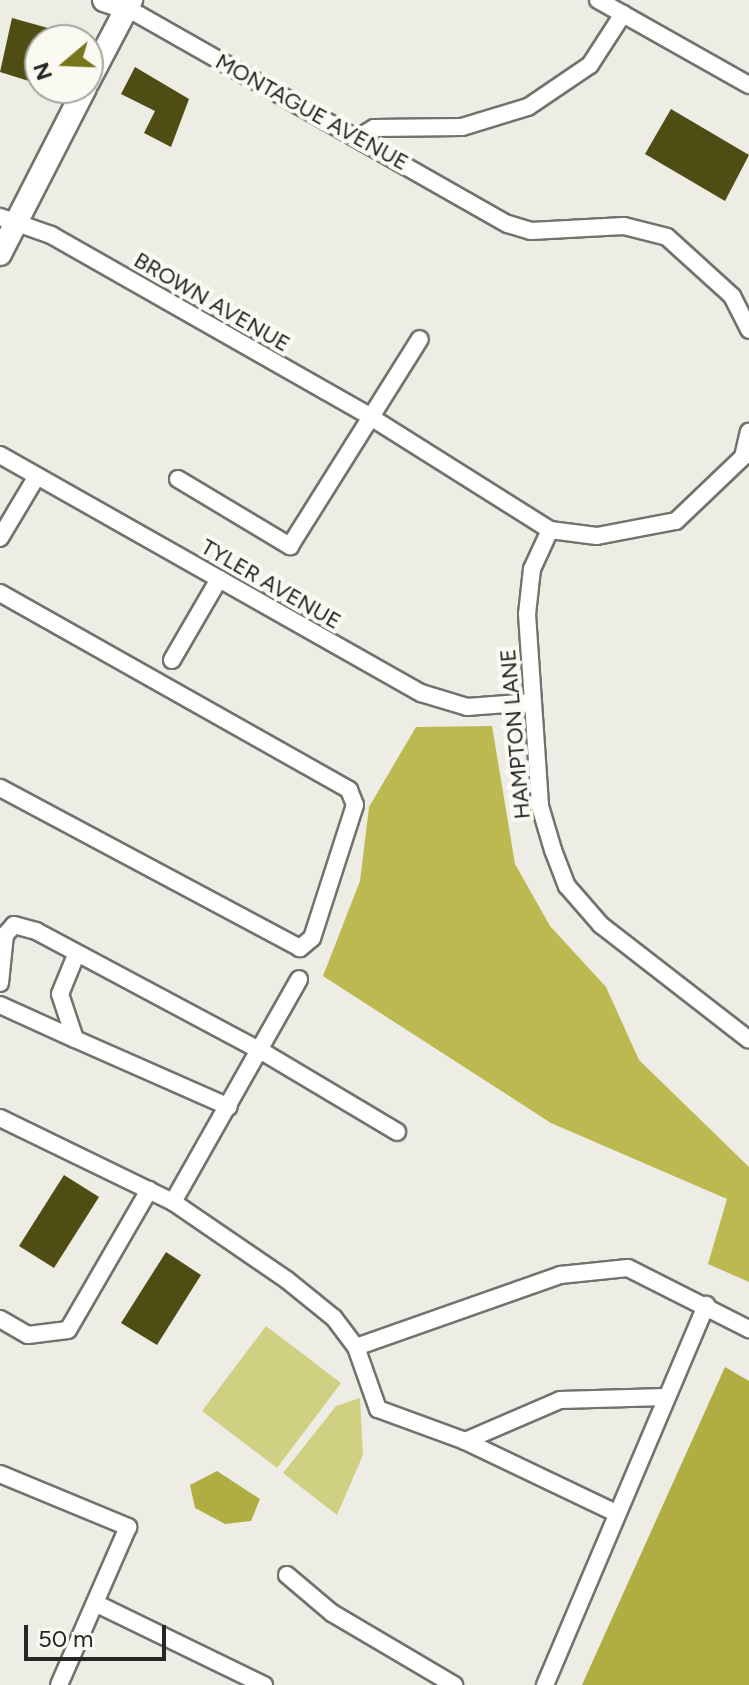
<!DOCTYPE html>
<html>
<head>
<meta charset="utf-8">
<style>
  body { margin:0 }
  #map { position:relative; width:749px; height:1685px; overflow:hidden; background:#edede5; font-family:Figtree,sans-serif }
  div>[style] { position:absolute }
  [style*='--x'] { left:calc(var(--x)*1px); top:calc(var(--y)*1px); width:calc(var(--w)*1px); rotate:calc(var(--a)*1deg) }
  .green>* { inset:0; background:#d0d083 }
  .forest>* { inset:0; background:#bbb94f }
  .water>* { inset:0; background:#b0ae42 }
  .building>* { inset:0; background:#4e4d13 }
  .roads { filter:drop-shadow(2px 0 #73736d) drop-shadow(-2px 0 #73736d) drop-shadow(0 2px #73736d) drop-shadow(0 -2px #73736d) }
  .street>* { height:16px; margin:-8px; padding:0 8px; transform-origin:8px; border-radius:8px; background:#fff }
  .secondary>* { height:22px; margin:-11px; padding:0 11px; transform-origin:11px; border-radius:11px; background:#fff }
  span { translate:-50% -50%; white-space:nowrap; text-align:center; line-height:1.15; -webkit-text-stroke:8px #fafaf3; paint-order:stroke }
  .street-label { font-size:22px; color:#262623 }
  .north { position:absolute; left:24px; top:24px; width:80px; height:80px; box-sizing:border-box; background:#fafaf3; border:2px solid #a5a5a0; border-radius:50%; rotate:251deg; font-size:22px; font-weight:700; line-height:32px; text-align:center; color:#262623 }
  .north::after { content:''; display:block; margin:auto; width:28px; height:36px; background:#78761b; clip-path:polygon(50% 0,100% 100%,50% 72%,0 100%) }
  .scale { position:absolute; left:24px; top:1625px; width:142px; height:36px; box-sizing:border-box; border:4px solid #262623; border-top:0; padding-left:10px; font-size:24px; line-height:28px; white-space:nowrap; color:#262623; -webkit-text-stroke:6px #fafaf3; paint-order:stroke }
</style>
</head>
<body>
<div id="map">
  <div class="green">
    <div style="clip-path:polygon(266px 1326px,341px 1383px,277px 1468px,202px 1411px)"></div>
    <div style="clip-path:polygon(360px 1398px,363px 1455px,337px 1515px,283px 1473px,336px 1406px)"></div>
  </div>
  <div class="forest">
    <div style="clip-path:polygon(492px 726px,515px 864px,550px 926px,606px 987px,639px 1060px,749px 1167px,749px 1282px,708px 1264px,727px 1199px,551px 1123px,323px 976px,360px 881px,369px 807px,416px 727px)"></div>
  </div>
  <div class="water">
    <div style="clip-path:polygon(725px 1367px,749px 1381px,749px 1685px,582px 1685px)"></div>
    <div style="clip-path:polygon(217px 1471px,260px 1499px,251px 1521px,225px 1524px,195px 1508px,190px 1485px)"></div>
  </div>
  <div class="building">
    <div style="clip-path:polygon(12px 18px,48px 28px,32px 82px,0 72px)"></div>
    <div style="clip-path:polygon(135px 67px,189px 99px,171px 147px,144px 133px,155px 111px,121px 94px)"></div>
    <div style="clip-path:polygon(671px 109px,749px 155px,725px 201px,645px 154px)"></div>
    <div style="clip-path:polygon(64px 1175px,99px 1197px,54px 1268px,19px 1246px)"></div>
    <div style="clip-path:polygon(166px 1252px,201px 1275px,157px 1345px,121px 1323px)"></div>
  </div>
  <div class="roads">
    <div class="street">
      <div style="--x:598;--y:0;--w:173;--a:29.4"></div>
      <div style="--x:127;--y:8;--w:438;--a:29.6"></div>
      <div style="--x:508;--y:224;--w:24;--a:17"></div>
      <div style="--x:531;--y:231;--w:93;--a:-3.1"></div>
      <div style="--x:624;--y:226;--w:44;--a:14.3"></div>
      <div style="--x:667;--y:237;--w:88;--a:42.2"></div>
      <div style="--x:732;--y:296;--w:38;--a:63"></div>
      <div style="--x:359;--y:137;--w:17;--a:-31"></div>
      <div style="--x:374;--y:128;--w:88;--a:-0.7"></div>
      <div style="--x:462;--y:127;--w:69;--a:-16.9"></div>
      <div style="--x:528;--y:107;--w:75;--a:-34.1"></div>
      <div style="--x:590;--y:65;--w:61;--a:-57.1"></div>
      <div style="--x:0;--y:217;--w:54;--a:19.4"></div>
      <div style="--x:51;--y:235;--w:366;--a:29.6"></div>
      <div style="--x:369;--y:416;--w:214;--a:32.2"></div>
      <div style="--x:550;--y:530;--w:47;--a:7.3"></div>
      <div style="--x:597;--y:536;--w:80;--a:-10.8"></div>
      <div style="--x:676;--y:521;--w:93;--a:-43.7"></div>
      <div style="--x:743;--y:457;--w:26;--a:-77"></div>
      <div style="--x:0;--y:455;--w:484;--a:29.5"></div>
      <div style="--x:421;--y:693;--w:48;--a:16.9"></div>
      <div style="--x:467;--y:707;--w:66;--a:-4.3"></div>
      <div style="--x:178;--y:479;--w:131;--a:30.9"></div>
      <div style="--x:290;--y:546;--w:244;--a:-57.9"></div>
      <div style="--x:550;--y:530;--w:43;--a:114.8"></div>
      <div style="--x:532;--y:569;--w:45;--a:96.3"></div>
      <div style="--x:527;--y:614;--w:192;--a:86.1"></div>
      <div style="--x:540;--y:806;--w:46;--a:73.5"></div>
      <div style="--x:553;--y:850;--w:39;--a:69"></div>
      <div style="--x:567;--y:886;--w:52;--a:48.9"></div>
      <div style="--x:601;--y:925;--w:187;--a:37.8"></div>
      <div style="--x:0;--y:538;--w:72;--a:-59.2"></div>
      <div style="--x:0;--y:593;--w:401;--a:29.4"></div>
      <div style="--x:349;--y:790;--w:16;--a:68"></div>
      <div style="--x:355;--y:805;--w:140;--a:107.9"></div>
      <div style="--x:312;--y:938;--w:16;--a:140"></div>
      <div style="--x:300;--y:948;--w:340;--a:-151.9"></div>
      <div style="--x:172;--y:660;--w:94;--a:-59.9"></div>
      <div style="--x:76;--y:955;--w:42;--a:112.3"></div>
      <div style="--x:60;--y:994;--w:47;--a:71.6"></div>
      <div style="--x:75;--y:1039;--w:168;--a:23.8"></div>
      <div style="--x:0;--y:983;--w:48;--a:-84.1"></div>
      <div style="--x:5;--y:935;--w:13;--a:-48"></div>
      <div style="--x:14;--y:925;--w:23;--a:15"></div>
      <div style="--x:36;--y:931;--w:257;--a:28.1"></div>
      <div style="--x:263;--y:1052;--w:156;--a:30.8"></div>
      <div style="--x:0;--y:1005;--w:82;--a:24.4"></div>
      <div style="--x:0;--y:1118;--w:192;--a:25.9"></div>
      <div style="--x:173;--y:1202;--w:138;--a:34.4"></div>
      <div style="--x:287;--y:1280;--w:60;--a:39"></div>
      <div style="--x:334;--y:1318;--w:36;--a:53"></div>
      <div style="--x:356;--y:1347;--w:66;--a:70.5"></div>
      <div style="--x:378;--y:1409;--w:93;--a:20.2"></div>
      <div style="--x:465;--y:1441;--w:103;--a:-23.3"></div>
      <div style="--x:560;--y:1400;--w:105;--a:-1.6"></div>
      <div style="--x:173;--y:1202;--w:256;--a:-60.5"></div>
      <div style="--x:0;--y:1319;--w:32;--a:30"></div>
      <div style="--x:28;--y:1335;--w:40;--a:-7.1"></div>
      <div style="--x:68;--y:1330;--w:162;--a:-59.9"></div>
      <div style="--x:356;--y:1347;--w:216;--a:-19.4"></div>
      <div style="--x:560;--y:1275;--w:68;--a:-5.9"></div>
      <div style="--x:628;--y:1268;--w:136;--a:26.8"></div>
      <div style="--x:465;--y:1441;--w:165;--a:25.5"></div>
      <div style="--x:0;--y:1474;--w:139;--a:22.5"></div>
      <div style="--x:128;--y:1527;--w:172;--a:113.6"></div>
      <div style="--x:287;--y:1575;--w:59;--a:40.2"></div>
      <div style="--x:332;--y:1613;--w:142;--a:30.5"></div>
      <div style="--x:95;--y:1603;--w:188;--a:25.9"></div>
      <div style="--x:545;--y:1685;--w:413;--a:-67"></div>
    </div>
    <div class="secondary">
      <div style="--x:104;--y:0;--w:24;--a:19"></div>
      <div style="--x:88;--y:82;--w:93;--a:-62.3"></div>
      <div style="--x:0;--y:254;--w:186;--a:-62.9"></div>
    </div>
  </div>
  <div class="street-label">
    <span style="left:312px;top:112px;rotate:29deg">MONTAGUE AVENUE</span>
    <span style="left:212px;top:302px;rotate:30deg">BROWN AVENUE</span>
    <span style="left:271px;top:584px;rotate:30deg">TYLER AVENUE</span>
    <span style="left:515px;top:734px;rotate:-95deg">HAMPTON LANE</span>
  </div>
  <div class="north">N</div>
  <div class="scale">50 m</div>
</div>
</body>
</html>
